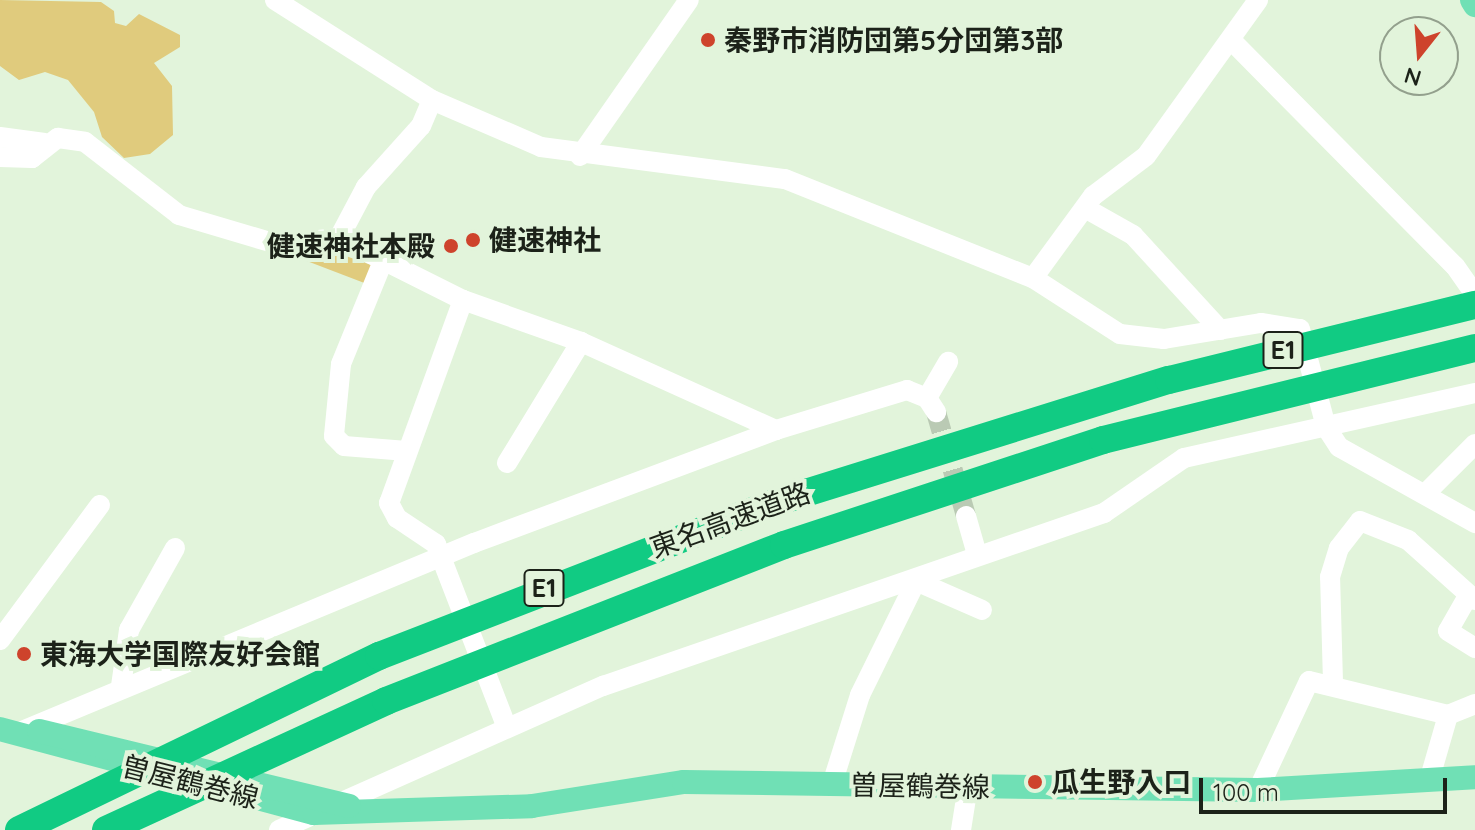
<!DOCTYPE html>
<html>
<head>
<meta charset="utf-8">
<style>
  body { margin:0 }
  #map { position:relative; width:1475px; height:830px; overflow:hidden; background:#e2f4db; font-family:Quicksand,"Noto Sans JP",sans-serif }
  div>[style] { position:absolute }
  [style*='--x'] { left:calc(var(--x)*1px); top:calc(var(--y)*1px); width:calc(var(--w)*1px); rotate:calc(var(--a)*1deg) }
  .green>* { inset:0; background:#e0cb7d }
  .minor-tunnel>* { height:20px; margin-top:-10px; transform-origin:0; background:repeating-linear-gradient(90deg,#bacab4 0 20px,transparent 0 30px) }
  .minor>* { height:20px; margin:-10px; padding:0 10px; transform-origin:10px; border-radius:10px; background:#fff }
  .major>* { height:24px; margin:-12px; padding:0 12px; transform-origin:12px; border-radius:12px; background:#70e0b5 }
  .highway>* { height:28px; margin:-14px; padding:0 14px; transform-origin:14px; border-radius:14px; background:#11cb83 }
  .dots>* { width:22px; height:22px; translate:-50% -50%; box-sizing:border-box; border:4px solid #e2f4db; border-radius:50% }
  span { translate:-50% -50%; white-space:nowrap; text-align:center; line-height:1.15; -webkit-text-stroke:8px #e2f4db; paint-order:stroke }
  .shield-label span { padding:2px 6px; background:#e2f4db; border:2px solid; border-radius:6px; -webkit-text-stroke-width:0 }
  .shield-label { font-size:26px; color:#1c2219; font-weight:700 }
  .poi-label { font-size:28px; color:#1c2219; font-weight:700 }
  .left { translate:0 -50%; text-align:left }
  .right { translate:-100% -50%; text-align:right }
  .street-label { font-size:28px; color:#1c2219 }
  .north { position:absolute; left:1379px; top:16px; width:80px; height:80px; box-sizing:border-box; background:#e2f4db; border:2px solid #93a08d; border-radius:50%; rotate:197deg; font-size:22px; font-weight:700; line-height:32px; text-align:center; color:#1c2219 }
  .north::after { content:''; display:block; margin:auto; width:28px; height:36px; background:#ce432c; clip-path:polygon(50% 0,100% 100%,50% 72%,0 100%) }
  .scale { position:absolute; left:1199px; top:778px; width:248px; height:36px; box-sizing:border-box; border:4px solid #1c2219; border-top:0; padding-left:10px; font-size:24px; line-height:28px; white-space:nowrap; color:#1c2219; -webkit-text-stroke:6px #e2f4db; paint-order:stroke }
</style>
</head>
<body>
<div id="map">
  <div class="green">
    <div style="clip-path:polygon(0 0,101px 2px,114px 11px,115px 23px,126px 26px,139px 14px,180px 35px,180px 47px,154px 63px,172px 86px,173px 135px,150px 154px,124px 158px,102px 137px,94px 112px,68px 80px,45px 72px,19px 80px,0 66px)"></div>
    <div style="clip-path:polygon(329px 250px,374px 266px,367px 284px,299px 258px)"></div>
  </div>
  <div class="minor-tunnel">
    <div style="--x:936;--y:412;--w:108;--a:73.9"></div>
  </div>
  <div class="minor">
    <div style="--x:275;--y:0;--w:186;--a:32.5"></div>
    <div style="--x:432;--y:100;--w:119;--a:23.3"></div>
    <div style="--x:541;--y:147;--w:246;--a:7.5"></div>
    <div style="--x:785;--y:179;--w:267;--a:21.8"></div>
    <div style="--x:1033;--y:278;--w:103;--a:32.8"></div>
    <div style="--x:1120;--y:334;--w:44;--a:6.5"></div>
    <div style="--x:1164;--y:339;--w:98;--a:-9.4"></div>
    <div style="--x:1261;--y:323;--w:39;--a:9"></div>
    <div style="--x:1300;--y:329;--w:101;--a:75.1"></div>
    <div style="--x:1326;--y:427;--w:24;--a:57"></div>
    <div style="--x:1339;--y:447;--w:156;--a:29.2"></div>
    <div style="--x:1231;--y:40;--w:318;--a:45.3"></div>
    <div style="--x:1455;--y:266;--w:35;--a:55"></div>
    <div style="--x:0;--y:137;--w:45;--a:7.6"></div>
    <div style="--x:580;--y:156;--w:190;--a:-55.1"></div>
    <div style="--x:0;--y:157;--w:32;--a:2"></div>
    <div style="--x:32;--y:158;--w:33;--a:-38"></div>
    <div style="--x:58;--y:138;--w:27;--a:8"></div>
    <div style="--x:85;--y:142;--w:119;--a:37.8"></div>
    <div style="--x:179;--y:215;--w:102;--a:16.5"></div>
    <div style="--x:277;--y:244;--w:62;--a:-5.5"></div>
    <div style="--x:339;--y:238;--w:139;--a:26.6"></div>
    <div style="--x:463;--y:300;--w:125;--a:19.6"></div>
    <div style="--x:581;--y:342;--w:214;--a:24.3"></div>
    <div style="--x:1085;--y:208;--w:55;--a:29.4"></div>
    <div style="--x:1133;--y:235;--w:129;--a:47.5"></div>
    <div style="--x:339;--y:238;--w:58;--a:-62.1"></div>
    <div style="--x:366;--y:187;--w:82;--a:-48"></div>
    <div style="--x:421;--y:126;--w:28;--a:-67"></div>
    <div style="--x:383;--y:261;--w:111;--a:112.2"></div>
    <div style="--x:341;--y:364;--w:72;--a:95.6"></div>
    <div style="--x:334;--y:436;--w:14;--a:45"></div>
    <div style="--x:344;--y:446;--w:63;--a:4.5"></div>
    <div style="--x:1033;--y:278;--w:102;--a:-53.8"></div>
    <div style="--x:1093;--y:196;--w:66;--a:-37"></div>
    <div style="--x:1146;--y:156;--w:192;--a:-54.3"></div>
    <div style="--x:463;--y:300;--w:216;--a:110"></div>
    <div style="--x:389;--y:503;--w:17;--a:62"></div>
    <div style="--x:397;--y:518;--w:47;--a:33.7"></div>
    <div style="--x:436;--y:544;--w:194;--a:68.9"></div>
    <div style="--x:927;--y:398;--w:42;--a:-59.7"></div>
    <div style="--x:507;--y:463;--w:142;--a:-58.6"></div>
    <div style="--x:1427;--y:492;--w:68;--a:-45"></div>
    <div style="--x:966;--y:516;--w:40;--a:74"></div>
    <div style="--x:1468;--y:596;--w:40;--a:119.7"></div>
    <div style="--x:1448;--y:631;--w:32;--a:32"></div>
    <div style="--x:0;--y:640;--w:168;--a:-53.5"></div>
    <div style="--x:1333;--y:682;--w:105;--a:-91.6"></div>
    <div style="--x:1330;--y:577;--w:30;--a:-73"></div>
    <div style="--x:1339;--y:548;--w:34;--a:-52"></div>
    <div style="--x:1360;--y:521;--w:52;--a:21.6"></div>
    <div style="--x:1408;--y:540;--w:90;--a:41.8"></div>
    <div style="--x:121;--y:686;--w:57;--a:-81.9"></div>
    <div style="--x:129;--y:630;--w:94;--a:-60.7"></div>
    <div style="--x:22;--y:731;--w:490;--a:-22.6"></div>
    <div style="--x:474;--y:543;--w:322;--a:-20.5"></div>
    <div style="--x:776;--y:430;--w:137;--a:-17"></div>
    <div style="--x:907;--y:390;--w:22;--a:22"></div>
    <div style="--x:927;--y:398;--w:17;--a:57"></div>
    <div style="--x:1429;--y:781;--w:69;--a:-73.9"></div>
    <div style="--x:1448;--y:715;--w:29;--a:-22"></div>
    <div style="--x:832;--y:784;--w:93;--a:-72.5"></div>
    <div style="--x:860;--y:695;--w:127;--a:-63.8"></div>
    <div style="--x:916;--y:581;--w:72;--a:23.7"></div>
    <div style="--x:1258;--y:790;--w:120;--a:-64.9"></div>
    <div style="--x:1309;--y:681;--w:143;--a:13.7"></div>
    <div style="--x:279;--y:830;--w:355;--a:-24"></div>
    <div style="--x:603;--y:686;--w:530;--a:-19.05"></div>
    <div style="--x:1104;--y:513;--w:97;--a:-34.5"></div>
    <div style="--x:1184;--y:458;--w:298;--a:-12.6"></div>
    <div style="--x:961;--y:830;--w:45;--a:-81"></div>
  </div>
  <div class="major">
    <div style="--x:1472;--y:0;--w:6;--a:59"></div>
    <div style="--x:0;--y:729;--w:325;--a:15"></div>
    <div style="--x:314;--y:813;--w:218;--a:-1.8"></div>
    <div style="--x:532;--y:806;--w:154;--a:-9"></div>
    <div style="--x:684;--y:782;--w:574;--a:0.8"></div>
    <div style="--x:1258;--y:790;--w:217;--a:-3.4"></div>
    <div style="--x:39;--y:731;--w:319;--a:13.6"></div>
  </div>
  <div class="highway">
    <div style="--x:19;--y:830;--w:400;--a:-25.8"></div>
    <div style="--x:379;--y:656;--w:420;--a:-21.2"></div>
    <div style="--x:770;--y:504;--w:418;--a:-17.3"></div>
    <div style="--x:1169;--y:380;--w:315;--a:-13.8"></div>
    <div style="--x:106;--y:830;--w:308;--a:-24.7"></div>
    <div style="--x:386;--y:701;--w:427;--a:-21.4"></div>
    <div style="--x:784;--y:545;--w:336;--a:-18.2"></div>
    <div style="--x:1103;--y:440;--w:383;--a:-13.9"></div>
  </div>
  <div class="dots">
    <div style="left:708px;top:40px;background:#ce432c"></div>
    <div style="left:473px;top:240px;background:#ce432c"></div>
    <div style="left:451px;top:246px;background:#ce432c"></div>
    <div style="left:24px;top:654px;background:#ce432c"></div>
    <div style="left:1035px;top:782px;background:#ce432c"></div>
  </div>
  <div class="shield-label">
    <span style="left:1283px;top:350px">E1</span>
    <span style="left:544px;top:588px">E1</span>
  </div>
  <div class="poi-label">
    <span class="left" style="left:724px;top:40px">秦野市消防団第5分団第3部</span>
    <span class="left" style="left:489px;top:240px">健速神社</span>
    <span class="right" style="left:435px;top:246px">健速神社本殿</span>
    <span class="left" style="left:40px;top:654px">東海大学国際友好会館</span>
    <span class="left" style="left:1051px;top:782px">瓜生野入口</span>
  </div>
  <div class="street-label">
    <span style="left:730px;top:520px;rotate:-20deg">東名高速道路</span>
    <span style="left:190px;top:782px;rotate:14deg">曽屋鶴巻線</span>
    <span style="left:920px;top:786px;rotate:1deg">曽屋鶴巻線</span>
  </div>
  <div class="north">N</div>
  <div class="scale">100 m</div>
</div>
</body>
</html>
